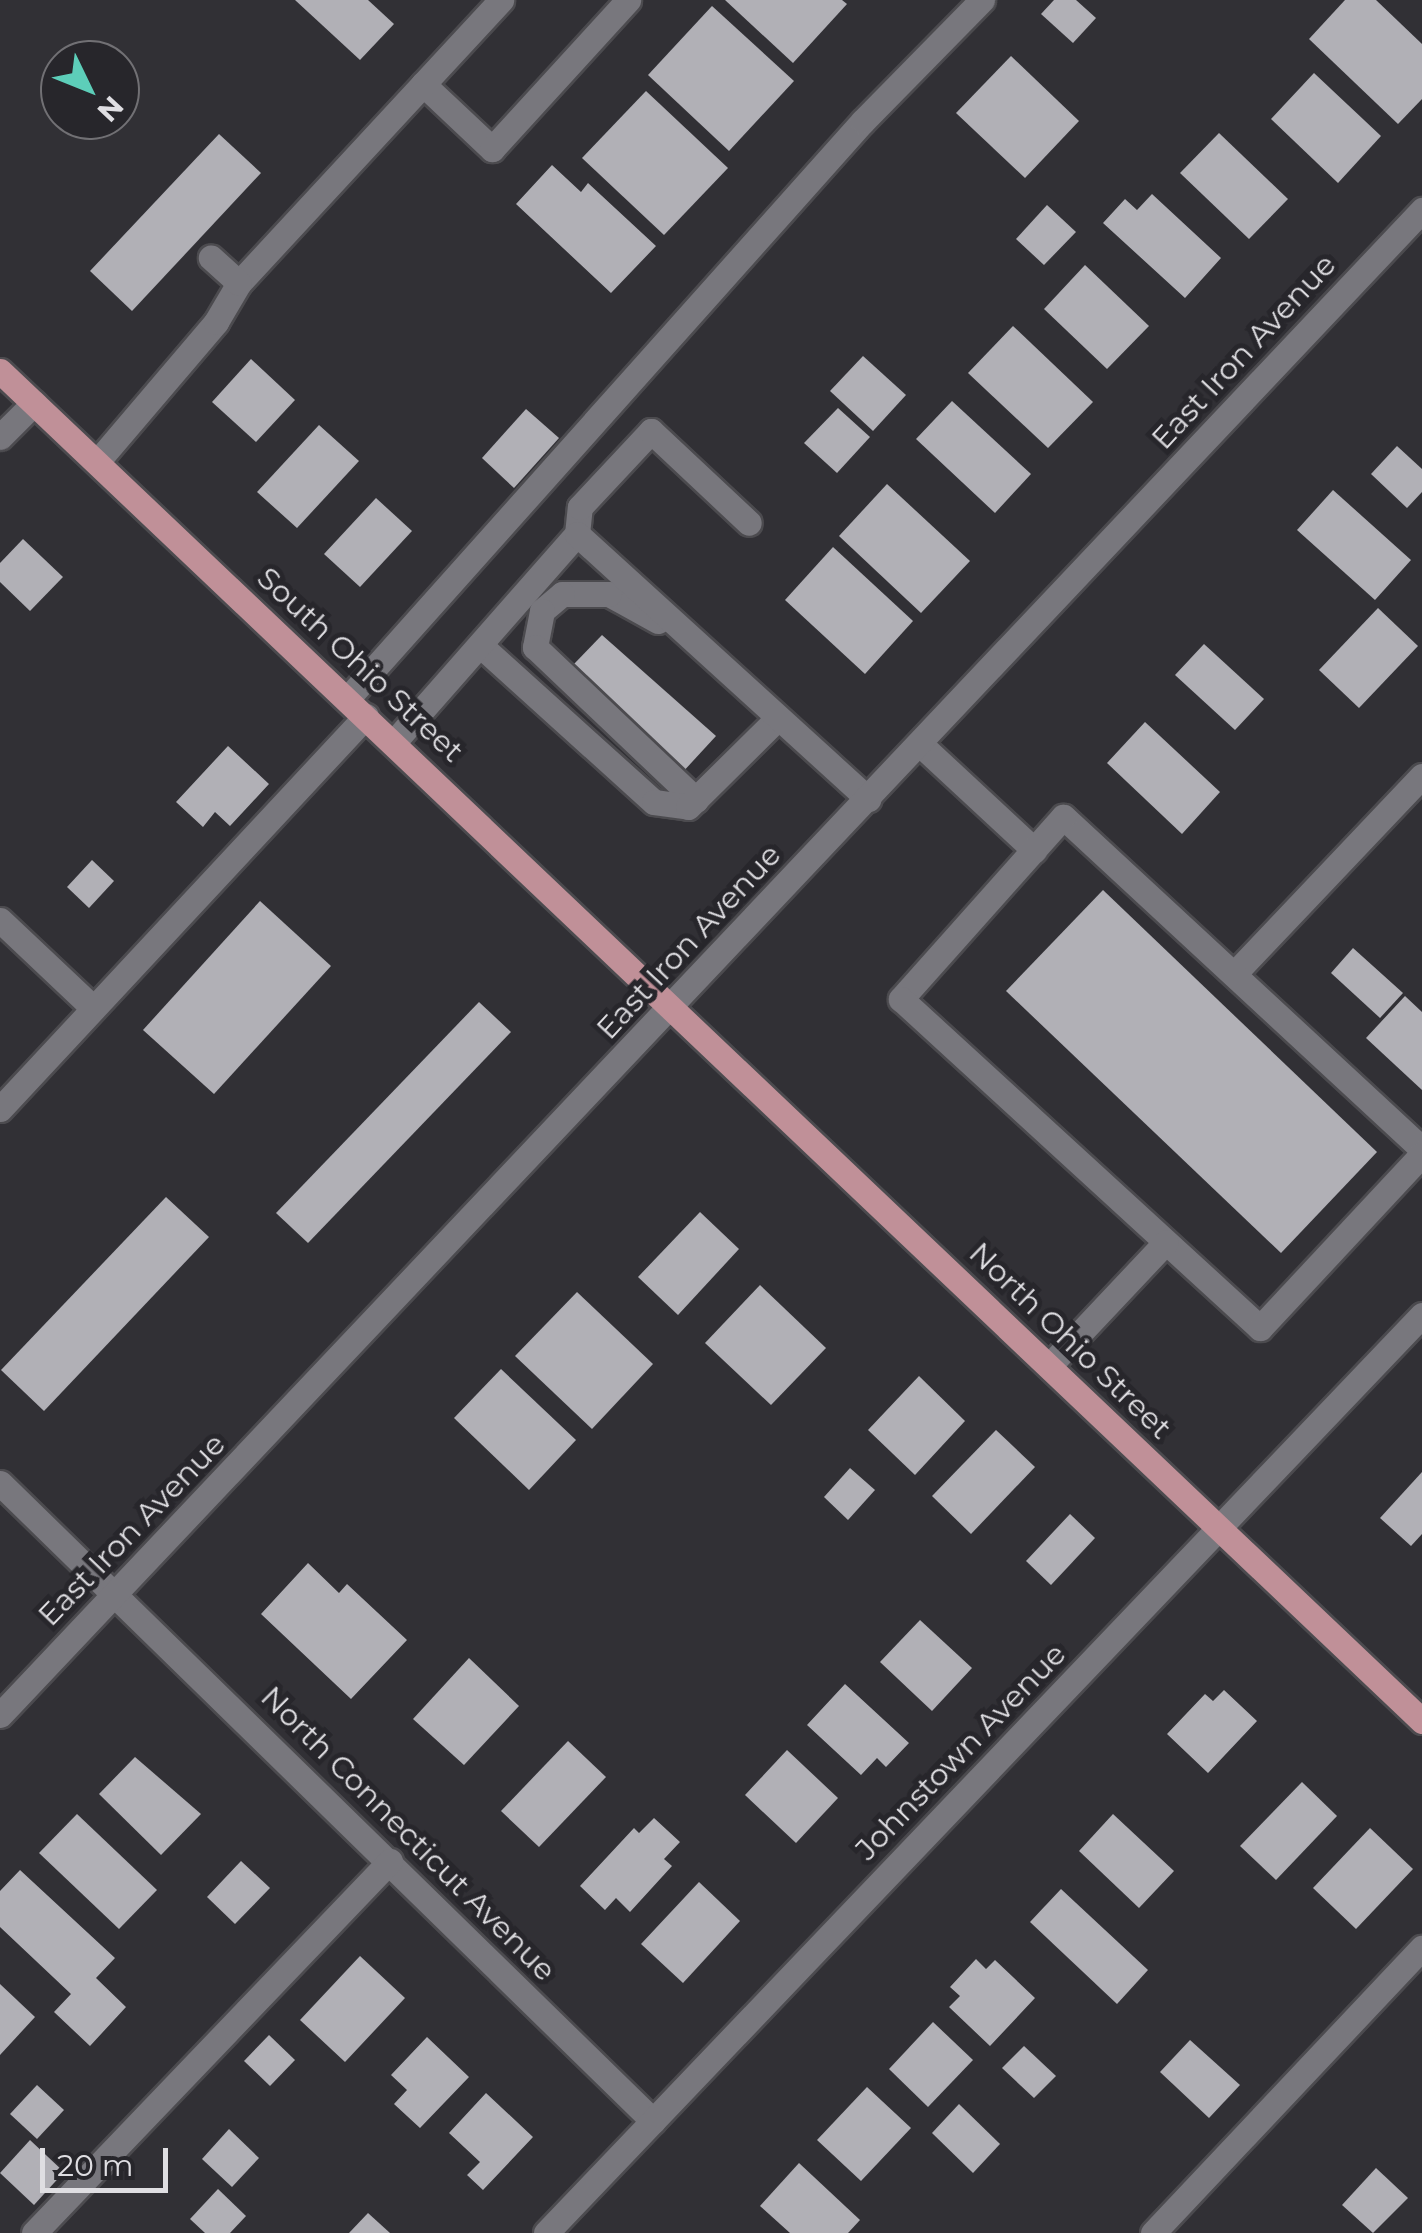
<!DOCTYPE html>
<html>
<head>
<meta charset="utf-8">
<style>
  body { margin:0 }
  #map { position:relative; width:1422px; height:2233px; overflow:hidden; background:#313035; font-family:Montserrat,sans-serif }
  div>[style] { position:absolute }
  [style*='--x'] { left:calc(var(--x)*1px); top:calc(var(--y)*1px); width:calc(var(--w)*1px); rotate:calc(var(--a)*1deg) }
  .building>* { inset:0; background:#b1b0b6 }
  .roads { filter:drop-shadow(2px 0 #4c4b4f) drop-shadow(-2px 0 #4c4b4f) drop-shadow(0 2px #4c4b4f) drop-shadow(0 -2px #4c4b4f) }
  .minor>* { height:25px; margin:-12.5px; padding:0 12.5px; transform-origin:12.5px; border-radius:12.5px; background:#78777d }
  .major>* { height:25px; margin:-12.5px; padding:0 12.5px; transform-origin:12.5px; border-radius:12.5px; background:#c09098 }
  span { translate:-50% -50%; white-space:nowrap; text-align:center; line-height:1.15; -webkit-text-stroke:10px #27262b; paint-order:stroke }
  .street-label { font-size:30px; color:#dfdee2 }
  .north { position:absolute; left:40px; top:40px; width:100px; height:100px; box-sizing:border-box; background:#27262b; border:2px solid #717074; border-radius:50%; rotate:133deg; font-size:28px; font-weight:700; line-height:40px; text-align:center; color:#dfdee2 }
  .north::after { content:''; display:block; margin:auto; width:35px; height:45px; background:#5dceb9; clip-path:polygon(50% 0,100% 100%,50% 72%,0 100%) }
  .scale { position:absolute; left:40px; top:2148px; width:128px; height:45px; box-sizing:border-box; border:5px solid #dfdee2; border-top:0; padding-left:12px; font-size:30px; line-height:35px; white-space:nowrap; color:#dfdee2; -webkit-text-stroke:8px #27262b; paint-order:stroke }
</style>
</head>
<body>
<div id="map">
  <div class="building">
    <div style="clip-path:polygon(295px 0,368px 0,394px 24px,360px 60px)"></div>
    <div style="clip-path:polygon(725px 0,842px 0,847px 4px,793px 63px)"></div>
    <div style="clip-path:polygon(1054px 0,1076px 0,1096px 18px,1073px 43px,1041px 14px)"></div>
    <div style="clip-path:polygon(1345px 0,1376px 0,1422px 44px,1422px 99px,1398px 124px,1309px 39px)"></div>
    <div style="clip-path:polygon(712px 6px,794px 81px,729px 151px,648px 75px)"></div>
    <div style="clip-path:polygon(1011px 56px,1079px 121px,1025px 178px,956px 113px)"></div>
    <div style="clip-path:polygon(1314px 73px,1381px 136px,1338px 183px,1271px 119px)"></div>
    <div style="clip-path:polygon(646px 91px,728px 168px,664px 235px,582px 158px)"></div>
    <div style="clip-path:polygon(1219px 133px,1288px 199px,1249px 239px,1180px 173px)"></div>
    <div style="clip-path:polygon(219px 134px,261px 173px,132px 311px,90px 271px)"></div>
    <div style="clip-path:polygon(552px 165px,581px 192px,588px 183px,656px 246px,611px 293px,516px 204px)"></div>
    <div style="clip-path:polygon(1152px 194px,1221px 258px,1185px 298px,1103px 223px,1125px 199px,1137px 210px)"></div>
    <div style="clip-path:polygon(1047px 205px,1076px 232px,1044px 265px,1016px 239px)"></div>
    <div style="clip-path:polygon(1085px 265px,1149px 326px,1107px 369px,1044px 309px)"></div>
    <div style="clip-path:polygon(1013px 326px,1093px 402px,1048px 448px,968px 373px)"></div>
    <div style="clip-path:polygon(863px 356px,906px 395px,873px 431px,830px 391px)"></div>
    <div style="clip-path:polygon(251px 359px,295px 400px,256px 442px,212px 402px)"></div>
    <div style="clip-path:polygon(952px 401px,1031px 474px,995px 513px,916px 439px)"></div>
    <div style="clip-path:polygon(838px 408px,870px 437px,837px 473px,804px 443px)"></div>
    <div style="clip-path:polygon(526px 409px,559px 438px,514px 488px,482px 458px)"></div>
    <div style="clip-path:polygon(319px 425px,359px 461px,297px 528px,257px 492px)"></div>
    <div style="clip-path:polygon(1397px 446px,1422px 469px,1422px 492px,1407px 508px,1371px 474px)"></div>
    <div style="clip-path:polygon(887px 484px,970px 561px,921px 613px,839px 536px)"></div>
    <div style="clip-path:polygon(1333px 490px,1411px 560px,1375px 600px,1297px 530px)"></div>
    <div style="clip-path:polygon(376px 498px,412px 531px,360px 587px,324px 554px)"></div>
    <div style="clip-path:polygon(23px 539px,63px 577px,30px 611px,0 582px,0 563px)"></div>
    <div style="clip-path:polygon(833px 547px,913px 621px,865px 674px,785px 600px)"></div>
    <div style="clip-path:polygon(1378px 608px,1418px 646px,1359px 708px,1319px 670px)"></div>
    <div style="clip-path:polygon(602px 635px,716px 736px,681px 774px,582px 680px,574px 664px)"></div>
    <div style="clip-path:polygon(1204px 644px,1264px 699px,1235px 730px,1175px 675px)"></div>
    <div style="clip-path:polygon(1145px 722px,1220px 792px,1182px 834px,1107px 763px)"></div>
    <div style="clip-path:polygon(228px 746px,269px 784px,230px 826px,215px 812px,203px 827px,176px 802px)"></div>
    <div style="clip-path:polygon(92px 860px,114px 881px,89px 908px,67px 887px)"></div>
    <div style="clip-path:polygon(1103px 890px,1377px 1152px,1281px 1253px,1006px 991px)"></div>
    <div style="clip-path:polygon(260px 901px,331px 966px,214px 1094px,143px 1030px)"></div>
    <div style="clip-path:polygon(1353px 948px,1403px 993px,1380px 1018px,1331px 973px)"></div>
    <div style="clip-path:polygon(1405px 996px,1422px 1012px,1422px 1090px,1366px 1038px)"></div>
    <div style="clip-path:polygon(479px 1002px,511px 1032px,308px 1243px,276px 1213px)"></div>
    <div style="clip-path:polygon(166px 1197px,209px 1237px,44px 1411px,1px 1370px)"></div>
    <div style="clip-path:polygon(700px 1212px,739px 1249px,678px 1315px,638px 1277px)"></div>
    <div style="clip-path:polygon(760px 1285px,826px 1348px,771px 1405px,705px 1343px)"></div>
    <div style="clip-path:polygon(577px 1292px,653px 1364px,592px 1429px,515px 1356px)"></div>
    <div style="clip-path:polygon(501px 1369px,576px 1440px,529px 1490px,454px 1418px)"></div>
    <div style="clip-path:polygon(919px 1376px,965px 1421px,915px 1475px,868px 1430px)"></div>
    <div style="clip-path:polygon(996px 1430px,1035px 1467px,971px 1534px,932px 1496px)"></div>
    <div style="clip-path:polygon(850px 1468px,875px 1490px,848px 1520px,824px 1497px)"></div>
    <div style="clip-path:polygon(1422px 1472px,1422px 1534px,1411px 1546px,1380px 1518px)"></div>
    <div style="clip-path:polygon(1070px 1514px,1095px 1538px,1051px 1585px,1026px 1561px)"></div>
    <div style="clip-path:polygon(308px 1563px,339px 1593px,347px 1584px,407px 1640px,351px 1699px,261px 1614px)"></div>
    <div style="clip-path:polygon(920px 1620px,972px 1668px,932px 1711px,880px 1662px)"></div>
    <div style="clip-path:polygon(469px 1658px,519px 1706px,464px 1765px,413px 1719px)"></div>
    <div style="clip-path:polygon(845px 1684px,909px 1743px,886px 1767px,877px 1758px,861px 1775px,807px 1725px)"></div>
    <div style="clip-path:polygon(1224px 1690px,1257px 1721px,1208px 1773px,1167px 1734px,1205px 1694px,1213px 1701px)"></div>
    <div style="clip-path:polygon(568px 1741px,606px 1777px,539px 1847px,501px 1811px)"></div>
    <div style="clip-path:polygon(787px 1750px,838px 1798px,796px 1843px,745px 1795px)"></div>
    <div style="clip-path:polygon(135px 1757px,201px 1814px,161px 1855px,99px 1794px)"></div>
    <div style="clip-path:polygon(1302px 1782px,1337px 1816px,1276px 1880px,1240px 1846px)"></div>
    <div style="clip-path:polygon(77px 1814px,157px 1890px,119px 1929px,39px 1853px)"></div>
    <div style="clip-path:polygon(1113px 1814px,1174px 1871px,1139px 1908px,1079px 1851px)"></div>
    <div style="clip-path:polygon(654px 1818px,680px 1842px,664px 1859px,672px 1866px,630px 1912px,616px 1898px,605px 1910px,580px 1886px,634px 1828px,639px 1833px)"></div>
    <div style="clip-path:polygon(1370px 1828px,1413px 1869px,1356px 1929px,1313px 1888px)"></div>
    <div style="clip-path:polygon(241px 1861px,270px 1888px,235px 1924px,207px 1897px)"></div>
    <div style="clip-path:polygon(20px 1870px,115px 1958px,96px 1978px,126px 2007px,90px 2046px,54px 2012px,71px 1994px,0 1927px,0 1891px)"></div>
    <div style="clip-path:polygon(699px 1882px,740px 1921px,683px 1983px,641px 1944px)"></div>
    <div style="clip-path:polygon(1061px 1889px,1148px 1970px,1117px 2004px,1030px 1922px)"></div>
    <div style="clip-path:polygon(360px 1956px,405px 1998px,345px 2062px,300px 2020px)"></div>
    <div style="clip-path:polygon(976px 1959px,986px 1969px,995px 1960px,1035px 1998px,990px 2046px,949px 2007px,960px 1996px,950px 1987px)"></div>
    <div style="clip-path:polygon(0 1984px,35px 2017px,0 2055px)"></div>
    <div style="clip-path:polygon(933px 2022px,973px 2060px,928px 2107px,889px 2069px)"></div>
    <div style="clip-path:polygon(269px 2035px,295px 2060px,270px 2086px,244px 2061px)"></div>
    <div style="clip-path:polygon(427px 2037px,469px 2077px,420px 2128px,394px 2104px,407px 2090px,391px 2075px)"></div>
    <div style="clip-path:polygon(1190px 2040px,1240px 2085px,1209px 2118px,1160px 2072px)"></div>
    <div style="clip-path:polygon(1024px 2046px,1056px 2076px,1034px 2098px,1002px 2068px)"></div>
    <div style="clip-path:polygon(37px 2085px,64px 2110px,37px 2139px,10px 2114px)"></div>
    <div style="clip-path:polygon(867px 2087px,911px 2128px,861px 2181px,817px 2140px)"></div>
    <div style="clip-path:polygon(486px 2093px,533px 2137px,483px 2190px,467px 2175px,480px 2162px,449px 2133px)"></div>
    <div style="clip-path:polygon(959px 2104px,1000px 2144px,973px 2173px,932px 2133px)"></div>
    <div style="clip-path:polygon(229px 2129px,259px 2158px,232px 2187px,202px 2159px)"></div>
    <div style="clip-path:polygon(30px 2140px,64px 2172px,34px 2205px,0 2173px)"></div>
    <div style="clip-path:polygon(799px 2163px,860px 2220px,848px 2233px,790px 2233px,760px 2206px)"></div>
    <div style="clip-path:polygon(1376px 2168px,1408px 2198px,1373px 2233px,1342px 2205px)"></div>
    <div style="clip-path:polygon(218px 2189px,246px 2216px,230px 2233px,205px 2233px,190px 2219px)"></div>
    <div style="clip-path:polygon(368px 2213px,390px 2233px,349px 2233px)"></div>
  </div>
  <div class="roads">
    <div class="minor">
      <div style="--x:423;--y:84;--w:95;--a:43.3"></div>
      <div style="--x:492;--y:149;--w:202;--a:-47.6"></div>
      <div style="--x:239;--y:283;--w:386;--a:-47.2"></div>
      <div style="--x:0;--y:437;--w:48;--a:-45"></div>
      <div style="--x:97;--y:462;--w:184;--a:-49.6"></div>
      <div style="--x:216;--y:322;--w:45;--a:-59.5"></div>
      <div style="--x:239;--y:283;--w:38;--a:-138"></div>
      <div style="--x:577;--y:534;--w:27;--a:-84"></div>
      <div style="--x:580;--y:507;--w:104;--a:-46.9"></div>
      <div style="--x:651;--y:431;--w:134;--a:43.2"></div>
      <div style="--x:658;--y:621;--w:56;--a:-151.1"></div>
      <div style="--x:609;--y:594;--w:47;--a:180"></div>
      <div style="--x:562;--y:594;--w:26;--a:140"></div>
      <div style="--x:542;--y:611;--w:37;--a:101"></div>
      <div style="--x:535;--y:647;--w:222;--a:43.5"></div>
      <div style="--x:480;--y:645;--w:234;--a:42.1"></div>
      <div style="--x:654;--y:802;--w:34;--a:8"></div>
      <div style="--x:688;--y:807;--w:127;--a:-44.7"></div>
      <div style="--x:348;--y:698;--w:773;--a:-48.25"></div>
      <div style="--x:863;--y:121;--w:170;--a:-45.5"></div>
      <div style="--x:394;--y:742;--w:277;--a:-48.7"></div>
      <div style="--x:577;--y:534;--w:394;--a:42.3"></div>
      <div style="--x:920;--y:744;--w:156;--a:42.9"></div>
      <div style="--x:0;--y:920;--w:128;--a:43.4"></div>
      <div style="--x:1234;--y:974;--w:273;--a:-46.5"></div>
      <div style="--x:0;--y:1109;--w:537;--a:-47.04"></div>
      <div style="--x:1422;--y:1149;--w:489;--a:-137.2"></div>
      <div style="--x:1063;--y:817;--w:244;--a:131.7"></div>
      <div style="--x:901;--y:999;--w:487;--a:42.5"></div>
      <div style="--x:1260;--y:1328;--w:238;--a:-47"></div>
      <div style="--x:1049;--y:1366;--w:170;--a:-46.7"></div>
      <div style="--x:0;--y:1483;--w:913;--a:44.33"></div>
      <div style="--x:0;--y:1715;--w:2071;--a:-46.62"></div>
      <div style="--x:34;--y:2233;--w:515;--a:-46.26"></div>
      <div style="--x:546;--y:2233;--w:1269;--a:-46.34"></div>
      <div style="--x:1153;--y:2233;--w:392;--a:-46.7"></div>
    </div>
    <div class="major">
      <div style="--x:0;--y:371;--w:1961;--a:43.51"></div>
    </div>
  </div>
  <div class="street-label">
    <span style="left:1244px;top:352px;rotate:-47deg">East Iron Avenue</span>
    <span style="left:360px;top:665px;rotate:43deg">South Ohio Street</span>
    <span style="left:689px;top:942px;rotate:-47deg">East Iron Avenue</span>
    <span style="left:1070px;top:1341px;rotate:44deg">North Ohio Street</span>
    <span style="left:132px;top:1530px;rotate:-46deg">East Iron Avenue</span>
    <span style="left:961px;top:1752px;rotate:-46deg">Johnstown Avenue</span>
    <span style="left:408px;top:1834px;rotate:45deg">North Connecticut Avenue</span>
  </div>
  <div class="north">N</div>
  <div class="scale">20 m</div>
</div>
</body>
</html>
